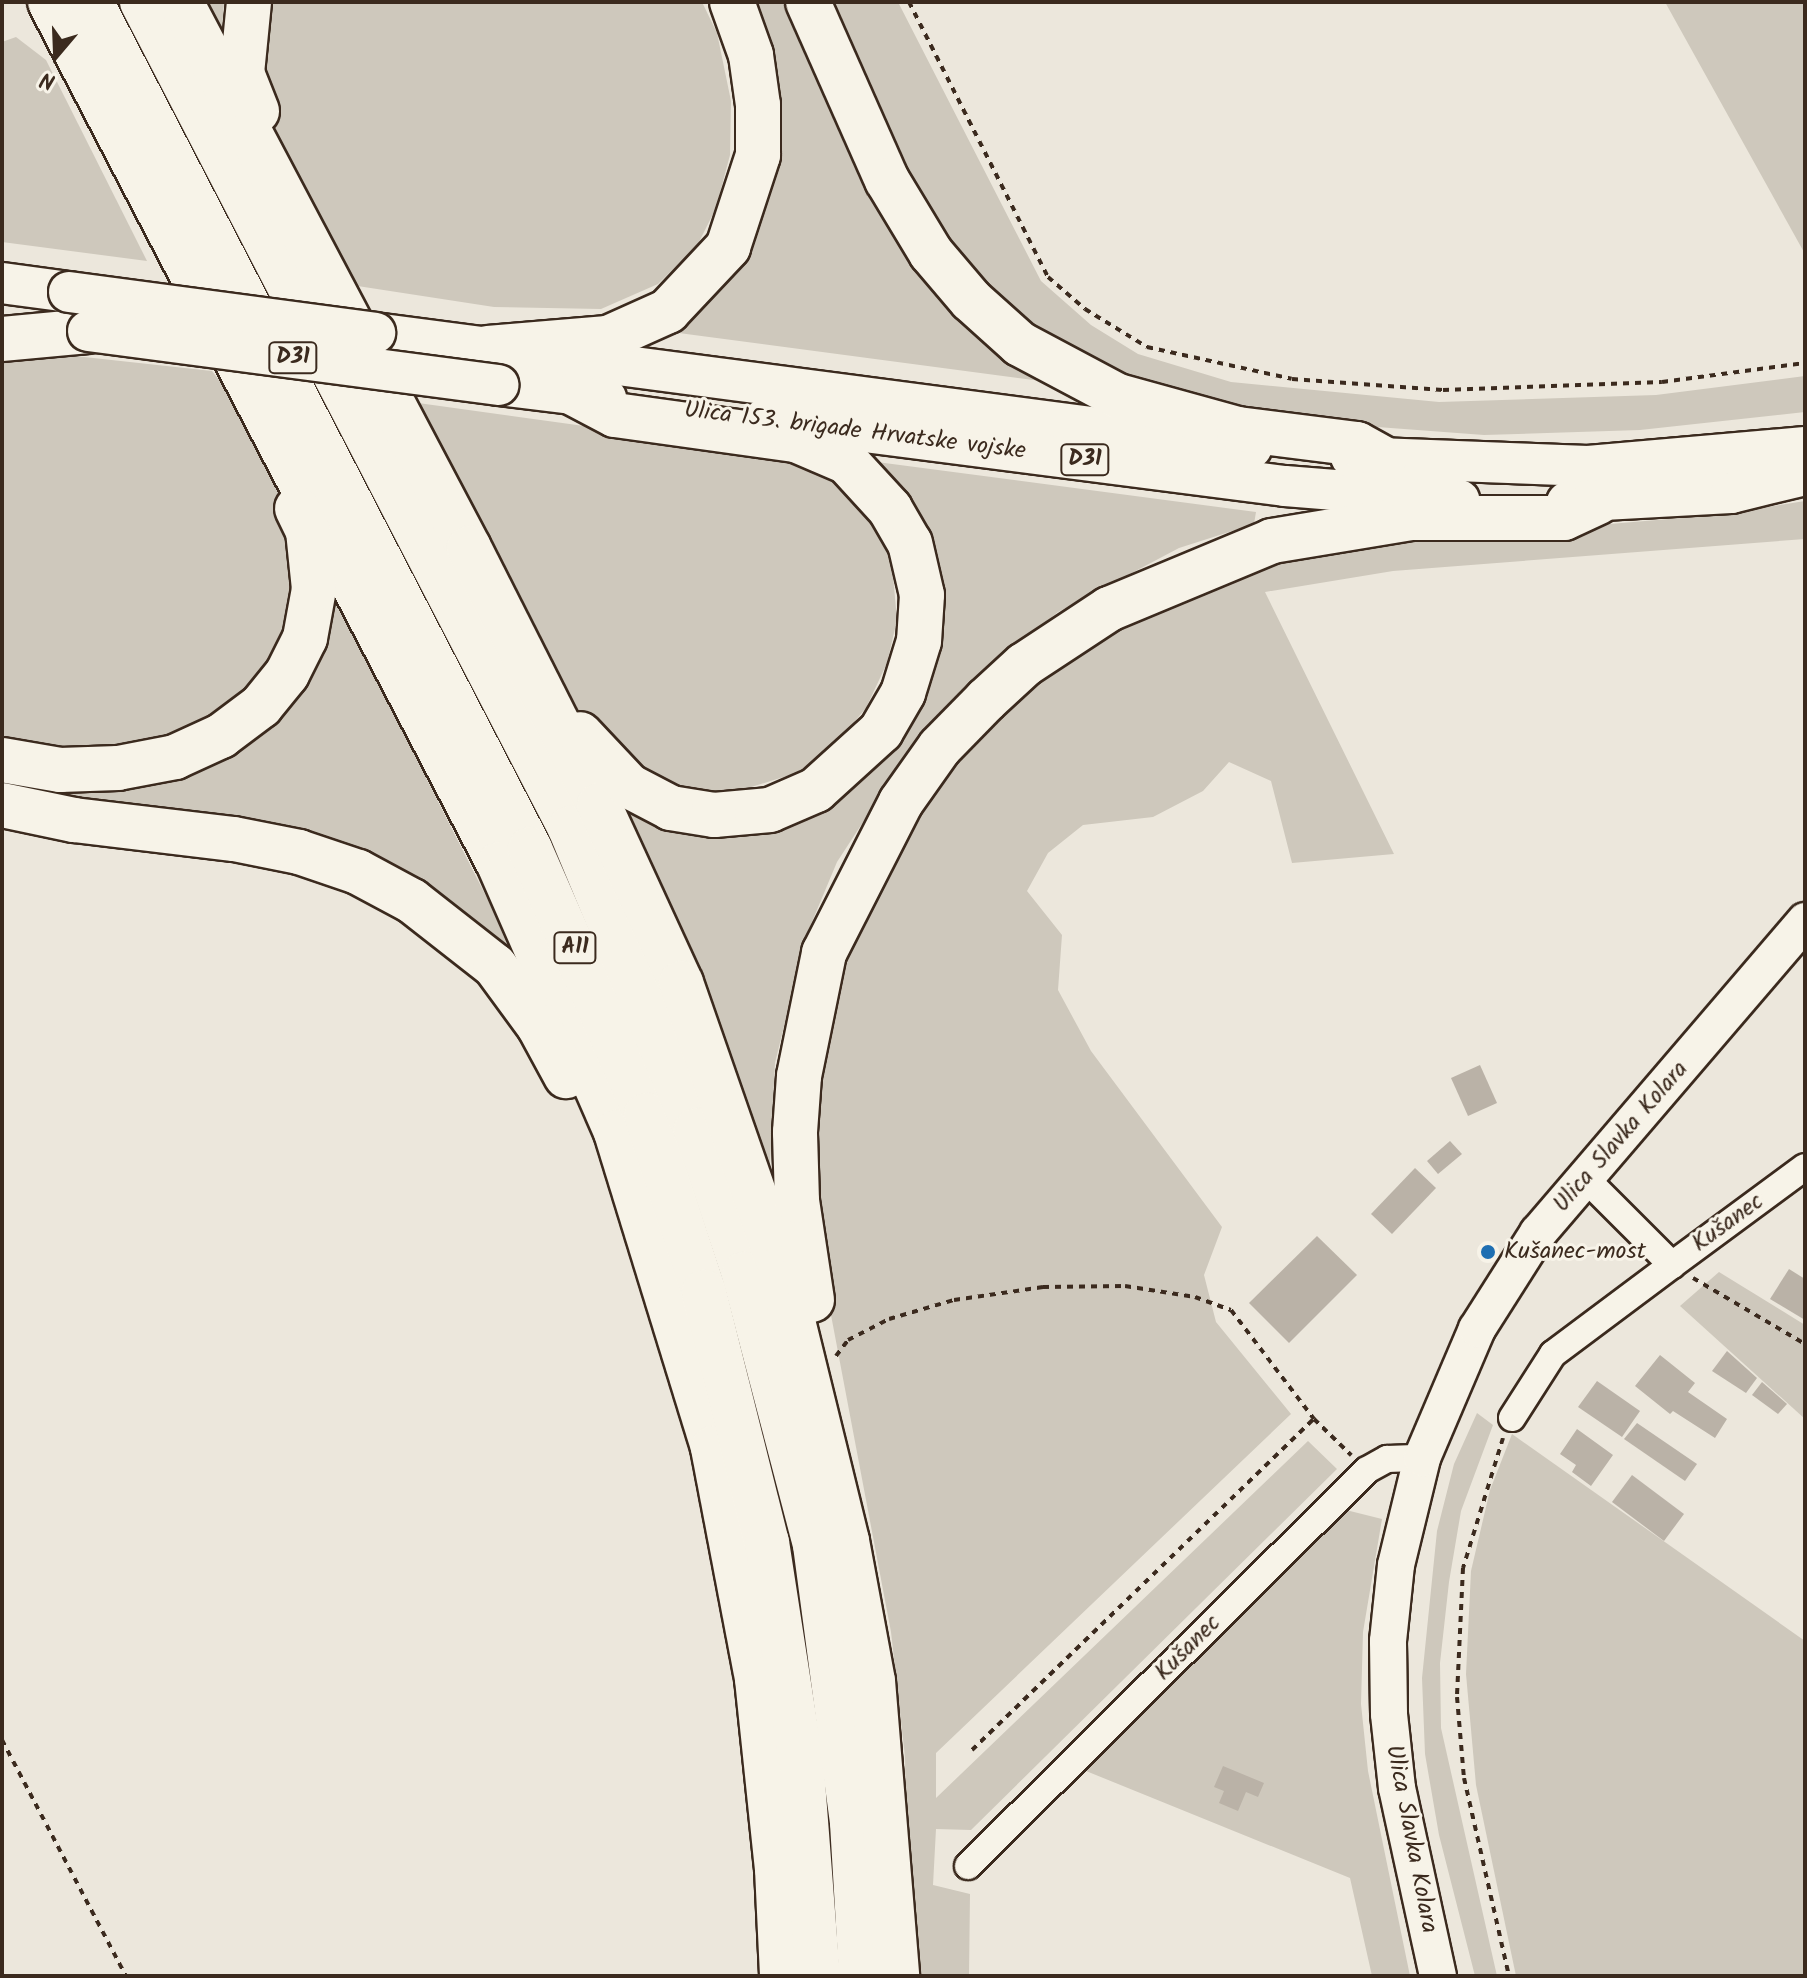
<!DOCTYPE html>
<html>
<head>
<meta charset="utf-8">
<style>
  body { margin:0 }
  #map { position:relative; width:1807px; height:1978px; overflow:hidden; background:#ece7dc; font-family:Kalam,sans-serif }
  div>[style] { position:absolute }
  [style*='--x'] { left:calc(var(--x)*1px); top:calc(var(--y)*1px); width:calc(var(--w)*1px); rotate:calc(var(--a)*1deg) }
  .green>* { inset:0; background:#cec8bc }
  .building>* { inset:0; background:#bab2a7 }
  .path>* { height:4px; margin-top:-2px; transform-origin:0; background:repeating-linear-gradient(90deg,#3b2a1e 0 6px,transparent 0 12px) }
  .roads { filter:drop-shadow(2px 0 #3b2a1e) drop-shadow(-2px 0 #3b2a1e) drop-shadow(0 2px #3b2a1e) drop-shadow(0 -2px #3b2a1e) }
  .minor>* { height:26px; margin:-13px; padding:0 13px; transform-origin:13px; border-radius:13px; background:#f7f3e8 }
  .secondary>* { height:36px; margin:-18px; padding:0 18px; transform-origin:18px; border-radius:18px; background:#f7f3e8 }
  .primary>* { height:40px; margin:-20px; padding:0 20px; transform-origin:20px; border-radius:20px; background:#f7f3e8 }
  .motorway>* { height:44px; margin:-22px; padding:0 22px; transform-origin:22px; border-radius:22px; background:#f7f3e8 }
  .bridges { filter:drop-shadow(2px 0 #3b2a1e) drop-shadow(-2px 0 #3b2a1e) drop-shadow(0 2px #3b2a1e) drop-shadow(0 -2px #3b2a1e) }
  .primary-bridge>* { height:40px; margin:-20px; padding:0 20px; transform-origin:20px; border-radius:20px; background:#f7f3e8 }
  .dots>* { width:22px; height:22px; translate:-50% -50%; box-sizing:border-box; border:4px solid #f7f3e8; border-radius:50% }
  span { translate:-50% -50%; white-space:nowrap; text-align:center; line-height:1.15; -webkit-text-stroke:6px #f7f3e8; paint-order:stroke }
  .shield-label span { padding:2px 6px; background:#f7f3e8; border:2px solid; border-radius:6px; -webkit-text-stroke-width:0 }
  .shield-label { font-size:22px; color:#3b2a1e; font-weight:700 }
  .street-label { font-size:24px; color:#3b2a1e }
  .poi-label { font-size:24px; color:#3b2a1e }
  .left { translate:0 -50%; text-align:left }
  .frame { position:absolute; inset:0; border:4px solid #3b2a1e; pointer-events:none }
  .north { position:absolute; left:16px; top:16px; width:80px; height:80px; -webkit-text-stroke:6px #f7f3e8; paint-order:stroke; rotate:199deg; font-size:22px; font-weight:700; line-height:32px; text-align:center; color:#3b2a1e }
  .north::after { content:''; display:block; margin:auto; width:28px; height:36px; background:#3b2a1e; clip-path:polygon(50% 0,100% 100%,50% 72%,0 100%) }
</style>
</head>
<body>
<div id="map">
  <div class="green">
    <div style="clip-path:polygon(198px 2px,224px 2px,221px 45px)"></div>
    <div style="clip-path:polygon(257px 2px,702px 2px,717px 33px,731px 101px,730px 155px,716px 208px,697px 246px,658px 284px,601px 309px,494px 307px,351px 285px,273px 127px,259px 86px)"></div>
    <div style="clip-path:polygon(748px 2px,790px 2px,835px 92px,1042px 368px,1041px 381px,656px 330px,738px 250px)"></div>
    <div style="clip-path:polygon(826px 2px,898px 2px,1041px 281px,1091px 325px,1138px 354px,1231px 382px,1439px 402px,1656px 395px,1805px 376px,1805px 412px,1640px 430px,1484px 435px,1284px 420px,1153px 393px,1008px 313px,930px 226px)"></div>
    <div style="clip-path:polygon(1665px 2px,1805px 2px,1805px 254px)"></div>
    <div style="clip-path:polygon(16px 37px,46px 60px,147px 261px,2px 242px,2px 42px)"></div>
    <div style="clip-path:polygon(2px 348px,212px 371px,233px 398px,275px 481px,299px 538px,302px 585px,270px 676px,197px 734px,69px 754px,2px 742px)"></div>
    <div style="clip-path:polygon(411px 402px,729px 446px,818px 468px,854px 493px,891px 553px,897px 620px,887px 663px,866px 708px,832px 748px,796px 773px,745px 789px,693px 791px,652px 777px,609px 748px,570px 700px)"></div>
    <div style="clip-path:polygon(877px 462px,1256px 512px,1254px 524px,1179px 548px,1058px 612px,981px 674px,908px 753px,837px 862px,806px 936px,775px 1063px,770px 1164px,758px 1164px,607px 785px,755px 822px,918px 681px,872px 466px)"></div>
    <div style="clip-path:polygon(1805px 501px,1805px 539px,1393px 571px,1265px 592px,1394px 854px,1292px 863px,1271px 781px,1229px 762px,1203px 791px,1153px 817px,1083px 825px,1048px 853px,1027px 891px,1062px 935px,1058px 990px,1091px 1051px,1222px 1227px,1204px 1275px,1216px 1322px,1291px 1414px,936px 1753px,936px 1798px,1308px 1441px,1337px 1469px,971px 1830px,936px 1829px,933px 1885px,970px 1894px,969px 1976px,908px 1976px,905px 1757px,891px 1632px,803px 1167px,825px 983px,885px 842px,1034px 668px,1268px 553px,1716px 515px)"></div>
    <div style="clip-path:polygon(324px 576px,494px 912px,518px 973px,433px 894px,2px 790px,2px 772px,234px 738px)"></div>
    <div style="clip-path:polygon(1719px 1272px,1805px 1325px,1805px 1419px,1680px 1306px)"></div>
    <div style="clip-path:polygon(1477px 1413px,1493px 1425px,1461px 1511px,1449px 1582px,1440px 1663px,1441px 1728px,1497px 1976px,1475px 1976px,1439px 1835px,1425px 1754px,1422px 1678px,1437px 1531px,1454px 1464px)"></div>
    <div style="clip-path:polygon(1512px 1434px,1805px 1641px,1805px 1976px,1516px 1976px,1476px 1785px,1466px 1674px,1471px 1571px,1490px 1490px)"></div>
    <div style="clip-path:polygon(1346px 1510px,1382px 1519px,1363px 1632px,1361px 1704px,1368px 1771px,1410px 1976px,1372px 1976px,1350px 1878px,1086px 1771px)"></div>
  </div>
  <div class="building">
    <div style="clip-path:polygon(1480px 1065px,1497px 1103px,1468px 1116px,1451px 1078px)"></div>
    <div style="clip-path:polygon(1450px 1141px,1462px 1154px,1438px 1174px,1427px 1161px)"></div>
    <div style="clip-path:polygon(1415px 1168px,1436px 1188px,1392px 1234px,1371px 1214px)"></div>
    <div style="clip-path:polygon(1317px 1236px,1357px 1275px,1289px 1343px,1249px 1303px)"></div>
    <div style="clip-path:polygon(1789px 1269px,1805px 1279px,1805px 1320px,1770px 1299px)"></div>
    <div style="clip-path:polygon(1727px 1351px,1757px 1378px,1746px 1393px,1712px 1371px)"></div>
    <div style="clip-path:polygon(1660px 1355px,1695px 1383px,1688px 1392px,1727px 1419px,1715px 1438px,1673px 1411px,1670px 1414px,1635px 1386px)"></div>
    <div style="clip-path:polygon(1597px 1381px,1640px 1411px,1622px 1437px,1578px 1407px)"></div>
    <div style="clip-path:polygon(1762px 1382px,1787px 1404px,1778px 1414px,1752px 1395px)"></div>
    <div style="clip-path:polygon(1637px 1423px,1697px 1464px,1685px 1481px,1624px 1439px)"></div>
    <div style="clip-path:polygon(1577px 1429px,1613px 1455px,1591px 1486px,1572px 1472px,1576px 1465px,1560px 1454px)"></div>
    <div style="clip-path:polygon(1632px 1475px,1684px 1514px,1664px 1541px,1612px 1502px)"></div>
    <div style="clip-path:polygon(1223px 1766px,1264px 1783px,1258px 1797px,1246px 1792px,1238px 1811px,1219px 1803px,1224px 1791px,1214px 1787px)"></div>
  </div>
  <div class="path">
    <div style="--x:909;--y:2;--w:308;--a:63.2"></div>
    <div style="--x:1048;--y:277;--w:49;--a:40.9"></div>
    <div style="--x:1085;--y:309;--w:73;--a:31.5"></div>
    <div style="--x:1147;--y:347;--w:148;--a:12.4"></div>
    <div style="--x:1292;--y:379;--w:151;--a:4.2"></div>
    <div style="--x:1443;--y:390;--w:219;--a:-2.1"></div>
    <div style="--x:1662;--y:382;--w:144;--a:-7.6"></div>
    <div style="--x:1693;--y:1278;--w:130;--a:30.5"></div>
    <div style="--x:836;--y:1356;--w:20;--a:-53"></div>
    <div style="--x:848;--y:1340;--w:46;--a:-27.1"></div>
    <div style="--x:889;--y:1319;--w:68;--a:-16.3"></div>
    <div style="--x:954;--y:1300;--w:90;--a:-8.3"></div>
    <div style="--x:1043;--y:1287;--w:82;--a:-0.7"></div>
    <div style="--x:1125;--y:1286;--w:71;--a:8.9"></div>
    <div style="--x:1195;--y:1297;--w:38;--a:20"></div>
    <div style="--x:1231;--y:1310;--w:137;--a:52.7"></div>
    <div style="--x:1503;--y:1438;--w:136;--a:107.1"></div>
    <div style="--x:1463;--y:1568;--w:129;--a:92.7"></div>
    <div style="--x:1457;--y:1697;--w:81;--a:85.1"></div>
    <div style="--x:1464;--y:1778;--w:203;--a:77.2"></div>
    <div style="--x:2;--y:1740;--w:267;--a:62.3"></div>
    <div style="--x:972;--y:1750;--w:476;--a:-44.1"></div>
    <div style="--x:1314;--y:1419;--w:52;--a:44.2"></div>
  </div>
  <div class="roads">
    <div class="minor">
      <div style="--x:1586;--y:1179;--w:122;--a:45"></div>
      <div style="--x:1672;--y:1265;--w:165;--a:-36.4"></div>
      <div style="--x:1512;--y:1418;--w:76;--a:-57.4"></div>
      <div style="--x:1553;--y:1354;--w:149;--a:-36.8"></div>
      <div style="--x:968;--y:1866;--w:562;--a:-44.78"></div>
      <div style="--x:1367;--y:1470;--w:23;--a:-29"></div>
      <div style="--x:1387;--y:1459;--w:35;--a:-2"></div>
    </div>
    <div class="secondary">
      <div style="--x:1438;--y:1976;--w:192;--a:-102.3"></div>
      <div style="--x:1397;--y:1788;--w:74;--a:-96.2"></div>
      <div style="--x:1389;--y:1714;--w:73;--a:-90.8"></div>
      <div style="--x:1388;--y:1641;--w:76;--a:-84"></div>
      <div style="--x:1396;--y:1565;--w:110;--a:-76.3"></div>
      <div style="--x:1422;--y:1458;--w:140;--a:-66.9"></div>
      <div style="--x:1477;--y:1329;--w:114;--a:-57.6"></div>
      <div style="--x:1538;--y:1233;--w:411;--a:-49.4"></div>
    </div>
    <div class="primary">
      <div style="--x:2;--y:283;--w:68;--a:7.7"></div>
      <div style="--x:375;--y:333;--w:884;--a:7.48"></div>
      <div style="--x:498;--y:385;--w:109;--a:6.9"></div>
      <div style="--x:764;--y:419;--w:525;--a:7.33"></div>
      <div style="--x:1285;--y:486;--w:175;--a:4.6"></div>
      <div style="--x:1351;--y:457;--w:237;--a:2.2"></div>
      <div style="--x:1588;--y:466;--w:218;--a:-5"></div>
      <div style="--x:1567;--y:502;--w:164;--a:-3.1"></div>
      <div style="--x:1731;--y:493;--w:76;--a:-13.7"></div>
    </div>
    <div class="motorway">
      <div style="--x:50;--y:2;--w:972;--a:62.49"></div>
      <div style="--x:499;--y:864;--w:292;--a:66.4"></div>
      <div style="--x:616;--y:1132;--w:331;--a:72.9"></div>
      <div style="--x:713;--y:1448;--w:235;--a:79.2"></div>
      <div style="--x:757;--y:1679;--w:191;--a:84"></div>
      <div style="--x:777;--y:1869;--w:107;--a:87.3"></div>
      <div style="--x:91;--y:2;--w:954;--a:62.6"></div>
      <div style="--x:530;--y:849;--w:290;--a:66.4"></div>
      <div style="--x:646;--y:1115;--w:186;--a:71.9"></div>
      <div style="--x:704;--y:1292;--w:258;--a:75.9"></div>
      <div style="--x:767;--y:1542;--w:230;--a:81.2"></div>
      <div style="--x:802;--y:1769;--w:208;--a:85.6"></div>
      <div style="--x:142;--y:2;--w:930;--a:62.61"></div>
      <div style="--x:570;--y:828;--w:327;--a:67.4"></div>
      <div style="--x:696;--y:1130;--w:152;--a:71.6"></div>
      <div style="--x:744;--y:1274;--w:280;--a:75.3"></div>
      <div style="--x:815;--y:1545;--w:280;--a:82.4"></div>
      <div style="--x:852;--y:1823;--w:153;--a:86.6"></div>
      <div style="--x:181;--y:2;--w:617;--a:62.19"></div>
      <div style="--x:469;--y:548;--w:288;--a:63.2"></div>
      <div style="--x:599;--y:805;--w:196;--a:65.3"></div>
      <div style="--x:681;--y:983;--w:302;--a:70.8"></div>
      <div style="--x:780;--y:1268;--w:281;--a:76.2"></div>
      <div style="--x:847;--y:1541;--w:142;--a:79.5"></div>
      <div style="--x:873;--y:1681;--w:296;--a:85.3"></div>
      <div style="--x:249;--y:2;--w:71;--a:95.6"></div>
      <div style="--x:242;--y:73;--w:41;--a:68.5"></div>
      <div style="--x:808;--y:2;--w:195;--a:66.1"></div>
      <div style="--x:887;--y:180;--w:85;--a:58.9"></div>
      <div style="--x:931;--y:253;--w:62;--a:49.6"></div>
      <div style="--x:971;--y:300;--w:66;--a:41.9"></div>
      <div style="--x:1020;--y:344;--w:111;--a:28"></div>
      <div style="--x:1118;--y:396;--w:124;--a:15.4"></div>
      <div style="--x:1238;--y:429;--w:120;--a:7.2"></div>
      <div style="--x:1357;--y:444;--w:31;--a:29"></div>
      <div style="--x:2;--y:339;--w:86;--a:-5.3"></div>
      <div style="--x:488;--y:348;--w:120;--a:-4.8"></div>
      <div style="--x:608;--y:338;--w:66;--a:-24.2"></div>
      <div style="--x:668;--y:311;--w:88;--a:-46.8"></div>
      <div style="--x:728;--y:247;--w:97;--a:-71.9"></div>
      <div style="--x:758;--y:155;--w:50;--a:-90"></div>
      <div style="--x:758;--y:105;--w:50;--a:-98"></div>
      <div style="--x:751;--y:55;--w:56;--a:-109.7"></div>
      <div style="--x:575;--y:394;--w:45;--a:27.7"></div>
      <div style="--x:615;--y:415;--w:183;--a:7.9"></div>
      <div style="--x:796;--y:440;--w:56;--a:23.3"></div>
      <div style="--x:847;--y:462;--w:64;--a:47.5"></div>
      <div style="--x:890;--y:509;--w:39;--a:60"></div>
      <div style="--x:910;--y:543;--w:53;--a:77"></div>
      <div style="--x:922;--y:595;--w:46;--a:93.7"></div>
      <div style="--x:919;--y:641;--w:54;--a:107.1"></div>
      <div style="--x:903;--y:693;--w:44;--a:120.1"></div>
      <div style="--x:881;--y:731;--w:88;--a:137.8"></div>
      <div style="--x:816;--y:790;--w:50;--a:156.5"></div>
      <div style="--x:770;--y:810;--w:56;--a:174.9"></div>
      <div style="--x:714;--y:815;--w:44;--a:-170.8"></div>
      <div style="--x:671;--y:808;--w:47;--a:-152.4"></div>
      <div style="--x:629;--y:786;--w:71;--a:-133.3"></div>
      <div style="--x:2;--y:760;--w:59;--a:9.8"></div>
      <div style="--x:60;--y:770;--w:58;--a:-2"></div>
      <div style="--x:118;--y:768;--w:58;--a:-10.9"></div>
      <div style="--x:175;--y:757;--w:51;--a:-24.5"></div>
      <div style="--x:221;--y:736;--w:50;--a:-36.9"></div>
      <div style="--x:261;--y:706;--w:41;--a:-50.9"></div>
      <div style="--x:287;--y:674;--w:40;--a:-63.4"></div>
      <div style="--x:305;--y:638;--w:50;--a:-79.6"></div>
      <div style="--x:314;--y:589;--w:58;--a:-95.9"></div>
      <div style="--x:308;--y:531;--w:25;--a:-116"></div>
      <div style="--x:2;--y:805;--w:74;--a:11.8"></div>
      <div style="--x:74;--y:820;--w:161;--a:6.8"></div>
      <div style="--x:234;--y:839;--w:66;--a:11.3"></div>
      <div style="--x:299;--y:852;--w:62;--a:18.7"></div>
      <div style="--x:358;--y:872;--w:61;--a:28.2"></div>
      <div style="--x:412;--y:901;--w:105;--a:38.1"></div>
      <div style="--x:495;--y:966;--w:74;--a:53.7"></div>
      <div style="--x:539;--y:1026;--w:57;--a:61.6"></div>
      <div style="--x:812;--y:1300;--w:100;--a:-98.6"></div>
      <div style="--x:797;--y:1201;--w:69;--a:-91.7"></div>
      <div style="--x:795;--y:1132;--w:56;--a:-85.9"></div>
      <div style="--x:799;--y:1076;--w:126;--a:-78.5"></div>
      <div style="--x:824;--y:953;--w:169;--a:-63"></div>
      <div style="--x:901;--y:802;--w:67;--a:-54.7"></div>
      <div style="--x:940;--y:747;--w:66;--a:-45.6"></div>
      <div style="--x:986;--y:700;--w:52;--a:-42.6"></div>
      <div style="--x:1024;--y:665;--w:102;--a:-33.4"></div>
      <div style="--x:1109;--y:609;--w:177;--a:-22.6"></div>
      <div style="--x:1272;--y:541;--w:141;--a:-9.4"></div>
      <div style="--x:1411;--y:518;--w:153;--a:0"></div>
      <div style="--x:1564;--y:518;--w:38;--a:-25"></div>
    </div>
  </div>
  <div class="bridges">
    <div class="primary-bridge">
      <div style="--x:69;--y:292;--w:309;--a:7.6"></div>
      <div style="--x:88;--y:331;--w:414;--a:7.5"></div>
    </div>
  </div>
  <div class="dots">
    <div style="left:1488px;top:1252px;background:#1f6fb2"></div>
  </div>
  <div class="shield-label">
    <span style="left:293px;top:358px">D31</span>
    <span style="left:1085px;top:460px">D31</span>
    <span style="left:575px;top:948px">A11</span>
  </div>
  <div class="street-label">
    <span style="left:855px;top:431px;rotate:7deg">Ulica 153. brigade Hrvatske vojske</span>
    <span style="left:1621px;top:1137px;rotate:-49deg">Ulica Slavka Kolara</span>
    <span style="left:1728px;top:1223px;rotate:-36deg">Kušanec</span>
    <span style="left:1188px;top:1648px;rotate:-45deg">Kušanec</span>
    <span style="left:1411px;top:1839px;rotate:79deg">Ulica Slavka Kolara</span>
  </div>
  <div class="poi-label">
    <span class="left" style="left:1504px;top:1252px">Kušanec-most</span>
  </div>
  <div class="frame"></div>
  <div class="north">N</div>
</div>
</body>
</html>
